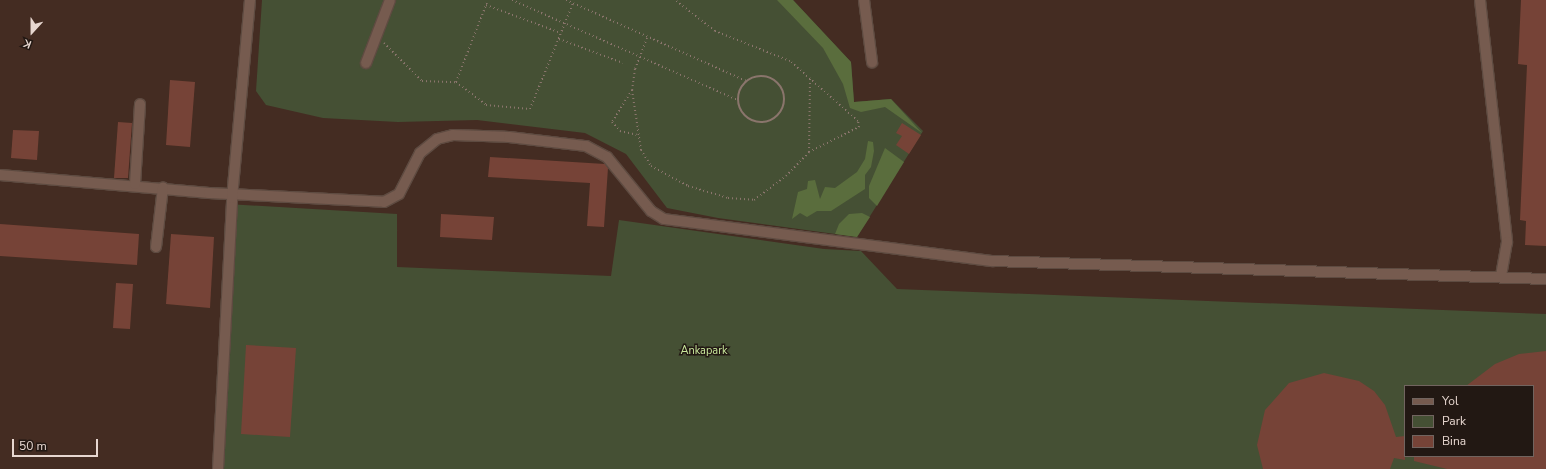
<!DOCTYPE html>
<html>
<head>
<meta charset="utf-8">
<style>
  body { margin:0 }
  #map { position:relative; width:1546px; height:469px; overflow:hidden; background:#442c22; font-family:"Nunito Sans",sans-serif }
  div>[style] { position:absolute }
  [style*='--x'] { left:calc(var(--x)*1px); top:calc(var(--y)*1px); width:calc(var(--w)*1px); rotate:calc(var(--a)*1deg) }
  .green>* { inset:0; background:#455034 }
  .forest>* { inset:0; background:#5a6d3d }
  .building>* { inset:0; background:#764337 }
  .path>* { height:2px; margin-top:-1px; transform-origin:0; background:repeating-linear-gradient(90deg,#8a756c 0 1px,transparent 0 4px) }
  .path>.ring { margin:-1px; padding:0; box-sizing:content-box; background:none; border:2px solid #8a756c; border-radius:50% }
  .roads { filter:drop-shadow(1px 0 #5e4b41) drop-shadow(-1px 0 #5e4b41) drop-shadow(0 1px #5e4b41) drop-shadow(0 -1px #5e4b41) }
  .minor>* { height:10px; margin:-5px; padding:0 5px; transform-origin:5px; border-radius:5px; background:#765b4f }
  span { translate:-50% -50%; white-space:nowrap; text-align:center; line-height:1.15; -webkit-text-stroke:3px #221813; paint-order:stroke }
  .park-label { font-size:11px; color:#c9e89c }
  .legend { position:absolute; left:1404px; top:385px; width:130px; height:72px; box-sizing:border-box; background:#221813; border:1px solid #71645f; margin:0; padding:5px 7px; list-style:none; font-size:12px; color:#e7d7d0 }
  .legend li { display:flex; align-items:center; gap:8px; height:20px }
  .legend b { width:20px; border:1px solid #71645f }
  .north { position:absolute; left:12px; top:12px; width:40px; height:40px; -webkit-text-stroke:3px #221813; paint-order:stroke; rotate:201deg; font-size:11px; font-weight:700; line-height:16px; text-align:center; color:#e7d7d0 }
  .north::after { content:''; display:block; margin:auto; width:14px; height:18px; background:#e7d7d0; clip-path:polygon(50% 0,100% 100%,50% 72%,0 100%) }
  .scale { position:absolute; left:12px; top:439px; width:86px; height:18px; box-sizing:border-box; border:2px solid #e7d7d0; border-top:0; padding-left:5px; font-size:12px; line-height:14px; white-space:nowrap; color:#e7d7d0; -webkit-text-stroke:3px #221813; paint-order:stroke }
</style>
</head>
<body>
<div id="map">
  <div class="green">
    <div style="clip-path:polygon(262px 0,793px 0,851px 62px,854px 102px,891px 99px,923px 131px,857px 237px,718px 218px,667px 208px,626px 154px,585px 133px,477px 120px,398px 122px,323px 118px,266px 105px,256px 91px)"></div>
    <div style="clip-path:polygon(evenodd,227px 204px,397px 214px,397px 267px,611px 276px,619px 220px,824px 249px,861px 251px,897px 289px,1546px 314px,1546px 469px,218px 469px,227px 204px,1405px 386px,1533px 386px,1533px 456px,1405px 456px,1405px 386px)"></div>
  </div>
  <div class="forest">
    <div style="clip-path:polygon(777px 0,793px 0,851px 62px,854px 102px,891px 99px,922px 133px,885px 107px,861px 112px,850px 108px,843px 84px,823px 48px)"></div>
    <div style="clip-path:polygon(868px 141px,873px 142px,874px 151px,871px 167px,865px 175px,865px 189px,831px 211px,817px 211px,807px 217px,800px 213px,792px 219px,798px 192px,807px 189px,808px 181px,815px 180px,820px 199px,825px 187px,835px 188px,857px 172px,865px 159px)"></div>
    <div style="clip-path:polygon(885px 148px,904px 162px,877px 206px,869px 198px,869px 186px)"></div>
    <div style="clip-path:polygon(862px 213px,870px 217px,857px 237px,835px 234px,839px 224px,849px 214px)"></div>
  </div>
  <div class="building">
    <div style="clip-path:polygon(1521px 0,1546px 0,1546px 246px,1525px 245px,1526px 221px,1520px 220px,1527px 65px,1518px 64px)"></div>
    <div style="clip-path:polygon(170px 80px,195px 82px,190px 147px,166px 145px)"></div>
    <div style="clip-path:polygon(118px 122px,132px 123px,128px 178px,114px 178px)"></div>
    <div style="clip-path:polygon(902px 123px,921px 135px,909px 154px,896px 145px,902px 136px,896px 133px)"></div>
    <div style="clip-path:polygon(13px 130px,39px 131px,37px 160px,11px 158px)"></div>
    <div style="clip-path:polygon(490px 157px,605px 164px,608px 168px,604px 227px,587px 226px,590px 183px,488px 177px)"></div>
    <div style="clip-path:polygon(441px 214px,494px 217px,492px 240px,440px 237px)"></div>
    <div style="clip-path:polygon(0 224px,139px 234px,137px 265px,0 256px)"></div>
    <div style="clip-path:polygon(171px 234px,214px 237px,210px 308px,166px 304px)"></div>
    <div style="clip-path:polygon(116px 283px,133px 284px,130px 329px,113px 328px)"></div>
    <div style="clip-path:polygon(246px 345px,296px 348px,290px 437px,241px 434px)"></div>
    <div style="clip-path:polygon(1546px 351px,1546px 469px,1447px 469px,1414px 461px,1414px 456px,1533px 456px,1533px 386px,1466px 386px,1495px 364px,1519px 354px)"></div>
    <div style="clip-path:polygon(1324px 373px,1359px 381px,1374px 391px,1385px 405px,1396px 437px,1405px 436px,1405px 460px,1394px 458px,1390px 469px,1263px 469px,1257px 445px,1265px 410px,1289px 383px)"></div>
  </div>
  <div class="path">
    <div style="--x:512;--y:0;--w:247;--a:23.9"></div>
    <div style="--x:566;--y:0;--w:197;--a:24.2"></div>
    <div style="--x:486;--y:5;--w:80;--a:20.5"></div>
    <div style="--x:647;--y:38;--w:33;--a:111"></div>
    <div style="--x:635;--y:69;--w:21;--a:98"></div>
    <div style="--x:632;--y:90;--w:61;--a:81.5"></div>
    <div style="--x:641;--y:150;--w:19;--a:58"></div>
    <div style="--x:651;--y:166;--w:42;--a:28.4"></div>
    <div style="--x:688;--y:186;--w:42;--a:16.7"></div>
    <div style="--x:728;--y:198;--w:26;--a:4"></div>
    <div style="--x:754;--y:200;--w:40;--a:-37"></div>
    <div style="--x:786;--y:176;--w:33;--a:-46"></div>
    <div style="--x:809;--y:152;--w:56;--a:-26.6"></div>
    <div style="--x:859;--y:127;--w:6;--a:-99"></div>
    <div style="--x:858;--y:121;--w:91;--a:-138.6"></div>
    <div style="--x:790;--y:61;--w:81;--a:-158.2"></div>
    <div style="--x:715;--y:31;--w:51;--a:-142.2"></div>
    <div style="--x:559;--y:39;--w:68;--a:20.6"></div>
    <div style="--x:384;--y:43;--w:54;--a:45"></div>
    <div style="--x:422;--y:81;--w:34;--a:2"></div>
    <div style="--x:456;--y:82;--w:88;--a:-68.7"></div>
    <div class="ring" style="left:738px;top:76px;width:44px;height:44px"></div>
    <div style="--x:456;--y:82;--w:38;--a:37"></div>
    <div style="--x:486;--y:105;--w:44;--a:5.2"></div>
    <div style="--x:530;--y:109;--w:114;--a:-67.9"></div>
    <div style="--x:632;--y:90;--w:38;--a:122"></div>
    <div style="--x:612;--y:122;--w:12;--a:48"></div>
    <div style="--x:620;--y:131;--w:17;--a:13"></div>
    <div style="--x:809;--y:152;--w:73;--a:-89.2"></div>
  </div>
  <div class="roads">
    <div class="minor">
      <div style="--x:864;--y:0;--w:63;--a:82.6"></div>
      <div style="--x:1480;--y:0;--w:244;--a:83.6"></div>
      <div style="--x:1507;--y:242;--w:35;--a:100"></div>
      <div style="--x:366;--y:63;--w:67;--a:-69.1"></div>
      <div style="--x:0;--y:175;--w:210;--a:4.9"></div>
      <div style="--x:209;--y:193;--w:175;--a:2.9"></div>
      <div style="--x:384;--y:202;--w:17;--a:-28"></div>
      <div style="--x:399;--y:194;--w:46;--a:-62.9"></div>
      <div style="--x:420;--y:153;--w:22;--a:-39"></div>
      <div style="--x:437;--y:139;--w:16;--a:-14"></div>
      <div style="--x:453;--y:135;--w:56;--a:2"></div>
      <div style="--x:509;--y:137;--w:78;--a:6.7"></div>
      <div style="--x:586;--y:146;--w:24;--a:28"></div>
      <div style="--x:607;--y:157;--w:70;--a:50.8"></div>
      <div style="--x:651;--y:211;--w:15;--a:32"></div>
      <div style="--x:664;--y:219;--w:331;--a:7.3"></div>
      <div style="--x:992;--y:261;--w:554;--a:1.86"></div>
      <div style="--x:135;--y:184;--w:80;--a:-86.4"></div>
      <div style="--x:156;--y:247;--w:60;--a:-83.3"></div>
      <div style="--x:218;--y:469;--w:271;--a:-87"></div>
      <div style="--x:232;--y:198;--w:199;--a:-84.8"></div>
    </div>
  </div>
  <div class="park-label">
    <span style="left:704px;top:351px">Ankapark</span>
  </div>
  <ul class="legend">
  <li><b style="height:5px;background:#765b4f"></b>Yol</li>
  <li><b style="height:11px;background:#455034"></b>Park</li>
  <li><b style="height:11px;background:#764337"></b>Bina</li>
  </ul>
  <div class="north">K</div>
  <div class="scale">50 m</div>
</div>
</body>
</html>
